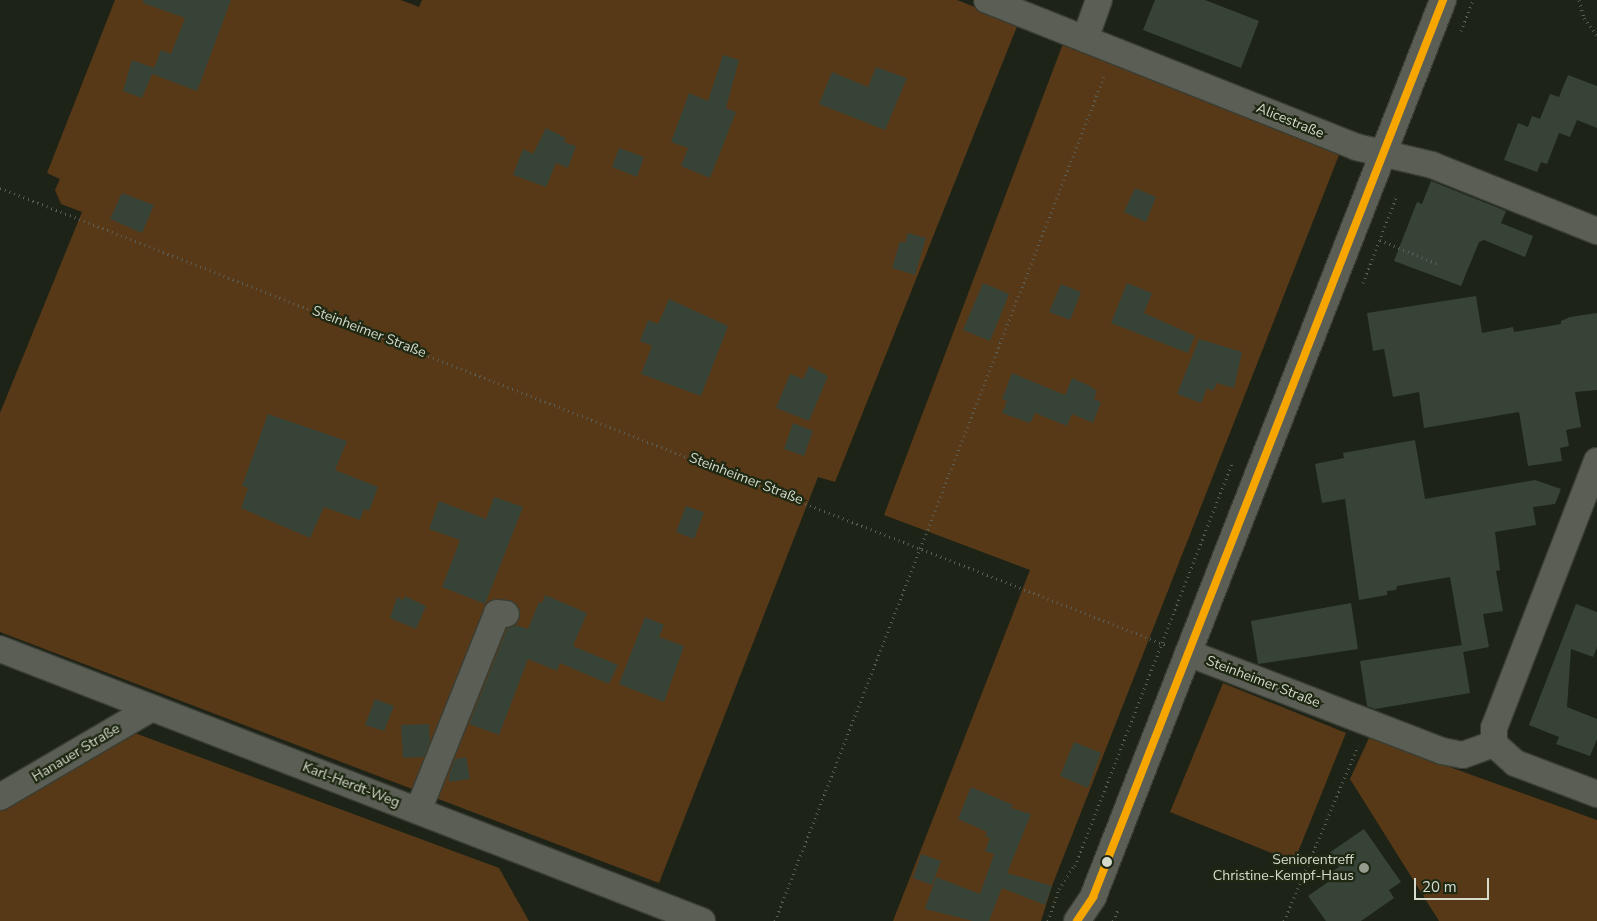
<!DOCTYPE html>
<html>
<head>
<meta charset="utf-8">
<style>
  body { margin:0 }
  #map { position:relative; width:1597px; height:921px; overflow:hidden; background:#1e2317; font-family:"Nunito Sans",sans-serif }
  div>[style] { position:absolute }
  [style*='--x'] { left:calc(var(--x)*1px); top:calc(var(--y)*1px); width:calc(var(--w)*1px); rotate:calc(var(--a)*1deg) }
  .green>* { inset:0; background:#573917 }
  .building>* { inset:0; background:#384338 }
  .path>* { height:3px; margin-top:-1.5px; transform-origin:0; background:repeating-linear-gradient(90deg,#5b5e56 0 1px,transparent 0 5px) }
  .roads { filter:drop-shadow(1px 0 #393d33) drop-shadow(-1px 0 #393d33) drop-shadow(0 1px #393d33) drop-shadow(0 -1px #393d33) }
  .minor>* { height:26px; margin:-13px; padding:0 13px; transform-origin:13px; border-radius:13px; background:#5a5e54 }
  .bus-1>* { height:8px; margin:-4px; padding:0 4px; transform-origin:4px; border-radius:4px; background:#f7a600 }
  .dots>* { width:14px; height:14px; translate:-50% -50%; box-sizing:border-box; border:2px solid #1f2812; border-radius:50% }
  span { translate:-50% -50%; white-space:nowrap; text-align:center; line-height:1.15; -webkit-text-stroke:4.5px #1f2812; paint-order:stroke }
  .street-label { font-size:14px; color:#d5dbcd }
  .poi-label { font-size:14px; color:#d5dbcd }
  .right { translate:-100% -50%; text-align:right }
  .scale { position:absolute; left:1414px; top:878px; width:75px; height:22px; box-sizing:border-box; border:2px solid #d5dbcd; border-top:0; padding-left:6px; font-size:15px; line-height:18px; white-space:nowrap; color:#d5dbcd; -webkit-text-stroke:4px #1f2812; paint-order:stroke }
</style>
</head>
<body>
<div id="map">
  <div class="green">
    <div style="clip-path:polygon(115px 0,401px 0,419px 7px,422px 0,957px 0,1018px 24px,835px 482px,818px 477px,659px 883px,0 632px,0 413px,82px 212px,61px 204px,55px 190px,60px 179px,47px 173px)"></div>
    <div style="clip-path:polygon(1064px 41px,1339px 155px,1052px 886px,1041px 921px,893px 921px,1030px 570px,884px 515px)"></div>
    <div style="clip-path:polygon(1223px 683px,1346px 733px,1294px 862px,1170px 812px)"></div>
    <div style="clip-path:polygon(132px 732px,499px 868px,529px 921px,0 921px,0 809px)"></div>
    <div style="clip-path:polygon(1369px 738px,1597px 820px,1597px 921px,1439px 921px,1350px 779px)"></div>
  </div>
  <div class="building">
    <div style="clip-path:polygon(143px 0,231px 0,197px 91px,152px 74px,142px 98px,123px 91px,132px 60px,154px 68px,161px 50px,171px 54px,185px 18px,143px 3px)"></div>
    <div style="clip-path:polygon(1155px 0,1205px 0,1259px 21px,1241px 68px,1143px 30px)"></div>
    <div style="clip-path:polygon(723px 55px,739px 60px,726px 108px,736px 112px,710px 178px,681px 166px,688px 148px,671px 142px,689px 93px,708px 101px)"></div>
    <div style="clip-path:polygon(876px 67px,907px 78px,885px 130px,819px 104px,832px 72px,868px 87px)"></div>
    <div style="clip-path:polygon(1568px 75px,1597px 86px,1597px 128px,1577px 120px,1570px 137px,1559px 133px,1547px 164px,1541px 162px,1537px 172px,1504px 160px,1518px 123px,1528px 127px,1532px 116px,1540px 119px,1550px 94px,1559px 97px)"></div>
    <div style="clip-path:polygon(546px 128px,566px 138px,564px 142px,576px 146px,568px 168px,556px 163px,546px 187px,513px 175px,523px 149px,533px 154px)"></div>
    <div style="clip-path:polygon(619px 148px,644px 157px,637px 177px,612px 167px)"></div>
    <div style="clip-path:polygon(1431px 181px,1506px 211px,1501px 223px,1533px 236px,1525px 257px,1484px 240px,1479px 242px,1461px 286px,1394px 261px,1417px 202px,1422px 204px)"></div>
    <div style="clip-path:polygon(1135px 188px,1156px 197px,1146px 222px,1124px 212px)"></div>
    <div style="clip-path:polygon(122px 193px,154px 205px,142px 233px,110px 219px)"></div>
    <div style="clip-path:polygon(908px 233px,926px 238px,915px 275px,892px 268px,900px 241px,905px 243px)"></div>
    <div style="clip-path:polygon(983px 283px,1009px 294px,990px 341px,963px 330px)"></div>
    <div style="clip-path:polygon(1127px 283px,1152px 293px,1144px 313px,1195px 336px,1188px 353px,1111px 323px)"></div>
    <div style="clip-path:polygon(1061px 284px,1081px 292px,1070px 320px,1049px 312px)"></div>
    <div style="clip-path:polygon(1476px 296px,1482px 333px,1513px 327px,1514px 332px,1538px 328px,1561px 324px,1561px 321px,1570px 317px,1597px 313px,1597px 390px,1575px 392px,1581px 427px,1566px 430px,1569px 446px,1560px 448px,1562px 461px,1528px 466px,1519px 412px,1424px 428px,1419px 392px,1393px 397px,1384px 349px,1373px 351px,1367px 313px)"></div>
    <div style="clip-path:polygon(669px 299px,728px 326px,701px 396px,641px 374px,652px 346px,640px 341px,648px 320px,658px 324px)"></div>
    <div style="clip-path:polygon(1199px 339px,1242px 352px,1234px 388px,1217px 383px,1213px 391px,1207px 388px,1201px 403px,1177px 394px)"></div>
    <div style="clip-path:polygon(809px 366px,828px 376px,809px 421px,776px 408px,790px 374px,803px 379px)"></div>
    <div style="clip-path:polygon(1012px 373px,1065px 395px,1072px 378px,1090px 386px,1097px 391px,1094px 399px,1101px 402px,1093px 423px,1072px 414px,1067px 426px,1035px 413px,1030px 423px,1002px 413px,1007px 401px,1002px 399px)"></div>
    <div style="clip-path:polygon(268px 414px,347px 441px,335px 470px,378px 487px,369px 511px,364px 509px,360px 520px,324px 507px,310px 538px,241px 508px,248px 488px,242px 486px)"></div>
    <div style="clip-path:polygon(793px 423px,813px 431px,804px 456px,784px 449px)"></div>
    <div style="clip-path:polygon(1415px 440px,1425px 499px,1535px 480px,1561px 489px,1555px 504px,1533px 507px,1536px 525px,1495px 532px,1500px 570px,1496px 571px,1503px 611px,1483px 614px,1489px 647px,1463px 652px,1450px 577px,1397px 586px,1396px 590px,1387px 591px,1387px 595px,1359px 600px,1345px 499px,1322px 503px,1315px 464px,1344px 458px,1343px 453px)"></div>
    <div style="clip-path:polygon(494px 497px,523px 507px,485px 604px,442px 587px,460px 540px,429px 529px,439px 501px,486px 519px)"></div>
    <div style="clip-path:polygon(686px 506px,704px 512px,694px 539px,676px 532px)"></div>
    <div style="clip-path:polygon(545px 595px,587px 613px,573px 646px,618px 665px,609px 684px,560px 663px,557px 671px,528px 659px,499px 735px,469px 724px,507px 629px,516px 625px,528px 629px,539px 602px,542px 603px)"></div>
    <div style="clip-path:polygon(405px 596px,426px 606px,416px 629px,390px 618px,397px 597px,403px 600px)"></div>
    <div style="clip-path:polygon(1351px 603px,1358px 649px,1258px 664px,1251px 621px)"></div>
    <div style="clip-path:polygon(1576px 604px,1597px 612px,1597px 647px,1593px 657px,1571px 649px,1567px 707px,1597px 719px,1597px 739px,1590px 756px,1556px 744px,1559px 737px,1529px 725px)"></div>
    <div style="clip-path:polygon(645px 617px,664px 625px,659px 637px,684px 646px,664px 702px,619px 684px)"></div>
    <div style="clip-path:polygon(1462px 645px,1470px 693px,1375px 709px,1367px 706px,1360px 661px)"></div>
    <div style="clip-path:polygon(375px 699px,394px 706px,384px 731px,365px 725px)"></div>
    <div style="clip-path:polygon(429px 724px,430px 741px,424px 757px,403px 758px,401px 725px)"></div>
    <div style="clip-path:polygon(1074px 742px,1101px 753px,1088px 788px,1060px 776px)"></div>
    <div style="clip-path:polygon(466px 757px,470px 779px,449px 782px,449px 775px,455px 759px)"></div>
    <div style="clip-path:polygon(971px 787px,1013px 805px,1011px 808px,1031px 814px,1007px 873px,1052px 886px,1045px 905px,1002px 888px,989px 921px,973px 921px,925px 909px,936px 877px,980px 894px,994px 854px,985px 851px,990px 838px,985px 836px,987px 832px,958px 819px)"></div>
    <div style="clip-path:polygon(1364px 829px,1401px 882px,1389px 890px,1394px 898px,1361px 921px,1326px 921px,1308px 896px,1331px 880px,1327px 875px,1339px 867px,1329px 853px)"></div>
    <div style="clip-path:polygon(921px 854px,941px 861px,932px 885px,913px 878px)"></div>
  </div>
  <div class="path">
    <div style="--x:1579;--y:0;--w:19;--a:74"></div>
    <div style="--x:1584;--y:18;--w:22;--a:54"></div>
    <div style="--x:1461;--y:31;--w:33;--a:-69"></div>
    <div style="--x:0;--y:188;--w:1252;--a:21.4"></div>
    <div style="--x:1380;--y:240;--w:65;--a:22.6"></div>
    <div style="--x:1363;--y:283;--w:94;--a:-68.9"></div>
    <div style="--x:1075;--y:866;--w:435;--a:-68.7"></div>
    <div style="--x:775;--y:921;--w:909;--a:-68.71"></div>
    <div style="--x:1048;--y:921;--w:34;--a:-71"></div>
    <div style="--x:1059;--y:889;--w:30;--a:-57"></div>
    <div style="--x:1113;--y:921;--w:12;--a:-66"></div>
    <div style="--x:1284;--y:921;--w:190;--a:-67.1"></div>
  </div>
  <div class="roads">
    <div class="minor">
      <div style="--x:987;--y:0;--w:397;--a:21.7"></div>
      <div style="--x:1356;--y:147;--w:78;--a:13.3"></div>
      <div style="--x:1432;--y:165;--w:178;--a:21.8"></div>
      <div style="--x:1085;--y:39;--w:41;--a:-70.3"></div>
      <div style="--x:1597;--y:461;--w:286;--a:111.1"></div>
      <div style="--x:1494;--y:728;--w:16;--a:90"></div>
      <div style="--x:1494;--y:744;--w:28;--a:42"></div>
      <div style="--x:1515;--y:763;--w:88;--a:20.7"></div>
      <div style="--x:0;--y:649;--w:753;--a:21.18"></div>
      <div style="--x:1188;--y:653;--w:272;--a:21.1"></div>
      <div style="--x:1442;--y:751;--w:21;--a:11"></div>
      <div style="--x:1463;--y:755;--w:33;--a:-20"></div>
      <div style="--x:0;--y:797;--w:176;--a:-30.4"></div>
      <div style="--x:418;--y:811;--w:213;--a:-68.2"></div>
      <div style="--x:497;--y:613;--w:9;--a:6"></div>
      <div style="--x:1077;--y:921;--w:29;--a:-56"></div>
      <div style="--x:1093;--y:897;--w:963;--a:-68.68"></div>
    </div>
  </div>
  <div class="bus-1">
    <div style="--x:1077;--y:921;--w:29;--a:-56"></div>
    <div style="--x:1093;--y:897;--w:963;--a:-68.68"></div>
  </div>
  <div class="dots">
    <div style="left:1107px;top:862px;background:#d5dbcd"></div>
    <div style="left:1364px;top:868px;background:#959b8d"></div>
  </div>
  <div class="street-label">
    <span style="left:1290px;top:121px;rotate:22deg">Alicestraße</span>
    <span style="left:369px;top:332px;rotate:21deg">Steinheimer Straße</span>
    <span style="left:746px;top:479px;rotate:21deg">Steinheimer Straße</span>
    <span style="left:1263px;top:682px;rotate:21deg">Steinheimer Straße</span>
    <span style="left:76px;top:753px;rotate:-31deg">Hanauer Straße</span>
    <span style="left:351px;top:785px;rotate:21deg">Karl-Herdt-Weg</span>
  </div>
  <div class="poi-label">
    <span class="right" style="left:1354px;top:868px">Seniorentreff<br>Christine-Kempf-Haus</span>
  </div>
  <div class="scale">20 m</div>
</div>
</body>
</html>
